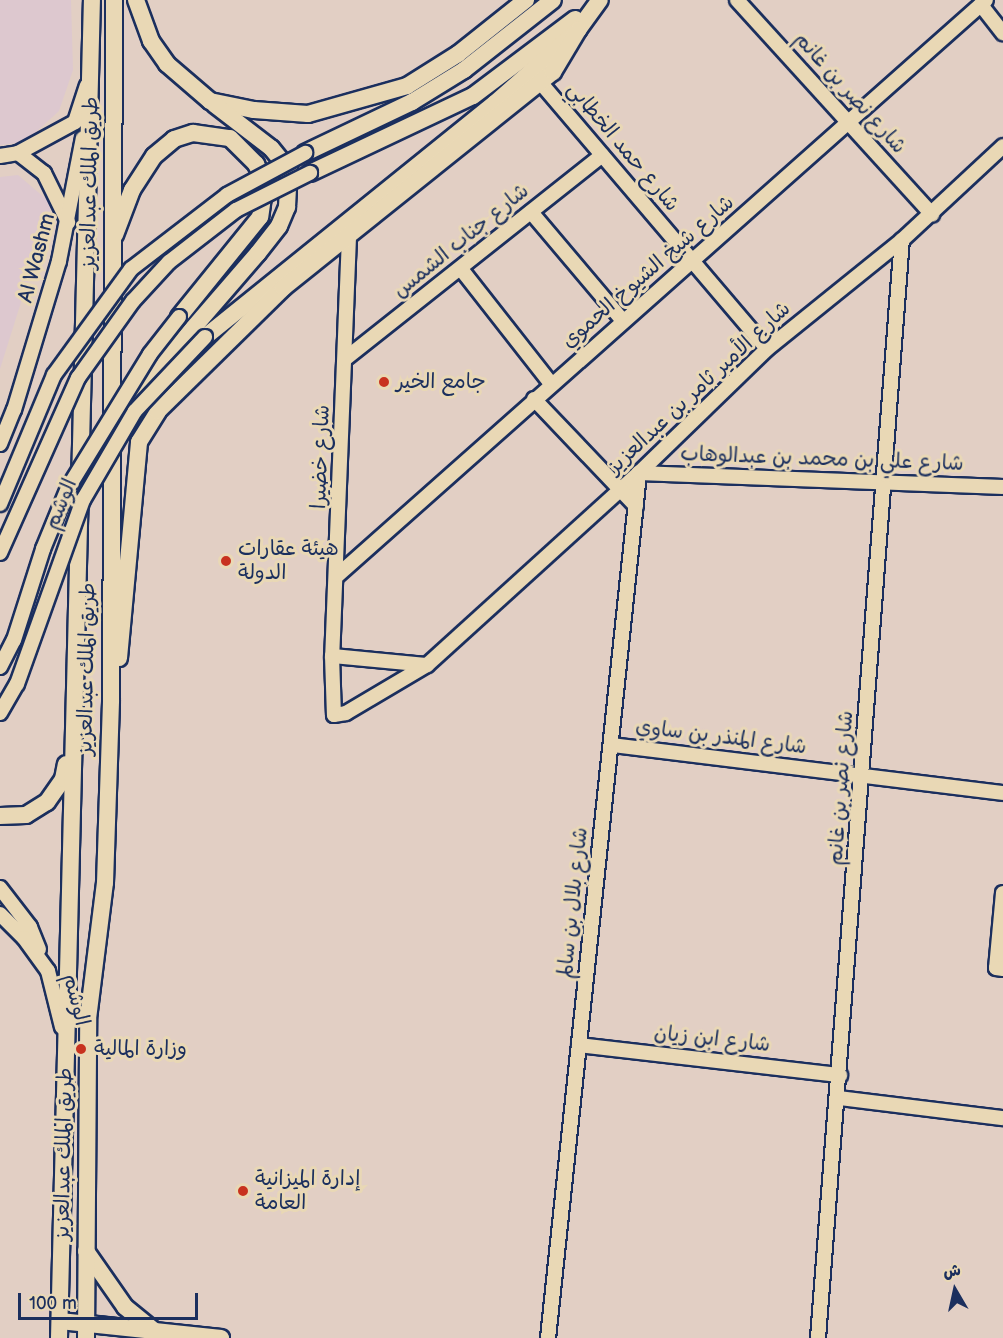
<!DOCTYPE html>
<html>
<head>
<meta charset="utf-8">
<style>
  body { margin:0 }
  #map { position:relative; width:1003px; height:1338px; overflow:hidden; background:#e2cfc4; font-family:"Balsamiq Sans","Playpen Sans Arabic",sans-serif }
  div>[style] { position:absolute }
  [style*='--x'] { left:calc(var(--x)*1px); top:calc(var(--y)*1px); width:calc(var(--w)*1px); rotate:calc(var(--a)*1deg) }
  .built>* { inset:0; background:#ddc8cf }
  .roads { filter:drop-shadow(2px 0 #1b2f5e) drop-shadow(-2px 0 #1b2f5e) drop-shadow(0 2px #1b2f5e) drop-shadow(0 -2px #1b2f5e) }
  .minor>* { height:14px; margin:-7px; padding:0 7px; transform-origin:7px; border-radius:7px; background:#e9d8b5 }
  .major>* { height:16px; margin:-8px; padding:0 8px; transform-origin:8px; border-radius:8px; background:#e9d8b5 }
  .bridges { filter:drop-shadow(2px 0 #1b2f5e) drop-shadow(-2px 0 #1b2f5e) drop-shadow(0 2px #1b2f5e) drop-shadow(0 -2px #1b2f5e) }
  .minor-bridge>* { height:14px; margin:-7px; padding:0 7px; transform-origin:7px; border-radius:7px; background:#e9d8b5 }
  .dots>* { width:16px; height:16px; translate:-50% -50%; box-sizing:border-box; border:3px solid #e9d8b5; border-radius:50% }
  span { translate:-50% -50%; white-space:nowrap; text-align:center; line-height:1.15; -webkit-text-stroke:6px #e9d8b5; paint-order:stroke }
  .street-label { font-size:21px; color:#1b2f5e }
  .poi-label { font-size:21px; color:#1b2f5e }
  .left { translate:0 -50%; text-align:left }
  .north { position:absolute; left:925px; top:1260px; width:60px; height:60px; -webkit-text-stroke:4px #e9d8b5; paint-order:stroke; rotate:351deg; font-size:16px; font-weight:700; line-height:24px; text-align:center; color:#1b2f5e }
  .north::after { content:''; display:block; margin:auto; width:21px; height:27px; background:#1b2f5e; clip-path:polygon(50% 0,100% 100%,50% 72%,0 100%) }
  .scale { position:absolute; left:18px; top:1293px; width:180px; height:27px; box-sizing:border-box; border:3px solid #1b2f5e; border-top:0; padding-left:8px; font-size:18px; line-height:21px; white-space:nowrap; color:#1b2f5e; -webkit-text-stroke:4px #e9d8b5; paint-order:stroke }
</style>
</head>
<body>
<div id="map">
  <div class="built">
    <div style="clip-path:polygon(0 0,71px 0,73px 70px,59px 111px,25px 142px,0 145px)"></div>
    <div style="clip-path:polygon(18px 175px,52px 204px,0 369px,0 177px)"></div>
  </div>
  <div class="roads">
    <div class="minor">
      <div style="--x:737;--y:0;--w:290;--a:47.7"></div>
      <div style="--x:981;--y:5;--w:36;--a:52"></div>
      <div style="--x:540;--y:82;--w:350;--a:49.6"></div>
      <div style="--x:18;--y:153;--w:33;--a:38"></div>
      <div style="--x:44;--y:173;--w:55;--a:63.9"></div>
      <div style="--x:0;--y:156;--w:18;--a:-9"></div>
      <div style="--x:18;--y:153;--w:65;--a:-28.5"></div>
      <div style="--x:75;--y:122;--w:38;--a:-72"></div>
      <div style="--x:531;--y:212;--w:143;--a:49.8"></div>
      <div style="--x:349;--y:237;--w:419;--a:92.3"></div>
      <div style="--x:332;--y:656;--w:59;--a:88.1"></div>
      <div style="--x:334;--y:715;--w:12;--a:-9"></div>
      <div style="--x:346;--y:713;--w:94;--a:-30.7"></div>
      <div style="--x:427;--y:665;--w:286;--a:-42.2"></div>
      <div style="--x:639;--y:473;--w:178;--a:-44.1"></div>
      <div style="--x:767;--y:349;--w:174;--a:-38.9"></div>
      <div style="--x:902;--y:240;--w:138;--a:-42.9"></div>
      <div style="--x:461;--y:269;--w:147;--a:51.9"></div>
      <div style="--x:345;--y:359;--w:328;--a:-38.4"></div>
      <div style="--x:534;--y:399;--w:148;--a:46.4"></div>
      <div style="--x:0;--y:444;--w:37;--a:-68"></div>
      <div style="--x:14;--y:410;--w:156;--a:-73.2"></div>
      <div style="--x:59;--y:261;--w:125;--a:-79"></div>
      <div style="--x:338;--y:575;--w:866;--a:-41.58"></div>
      <div style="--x:332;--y:656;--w:95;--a:5.4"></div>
      <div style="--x:612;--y:745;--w:394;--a:7"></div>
      <div style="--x:0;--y:888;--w:49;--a:52.4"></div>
      <div style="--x:30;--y:927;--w:24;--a:68"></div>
      <div style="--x:1003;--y:893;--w:75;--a:95.3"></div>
      <div style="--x:996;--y:968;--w:7;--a:8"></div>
      <div style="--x:0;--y:914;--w:34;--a:45"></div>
      <div style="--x:24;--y:938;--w:41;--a:54"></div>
      <div style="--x:48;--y:971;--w:58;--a:76"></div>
      <div style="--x:579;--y:1045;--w:263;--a:6.6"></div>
      <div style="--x:839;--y:1098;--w:165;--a:7"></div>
      <div style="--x:548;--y:1338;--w:870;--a:-83.99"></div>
      <div style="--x:639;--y:473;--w:364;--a:2.2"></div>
      <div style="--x:818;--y:1338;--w:1101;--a:-85.63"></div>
    </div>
    <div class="major">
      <div style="--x:136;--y:0;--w:44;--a:69.9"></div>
      <div style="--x:151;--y:41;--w:28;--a:55"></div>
      <div style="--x:167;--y:64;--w:57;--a:40.7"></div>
      <div style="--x:210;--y:101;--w:45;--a:11.6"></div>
      <div style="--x:254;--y:110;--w:54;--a:4.2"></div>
      <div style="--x:308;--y:114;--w:103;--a:-15.8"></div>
      <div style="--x:407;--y:86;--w:60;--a:-32.1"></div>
      <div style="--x:458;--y:54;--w:87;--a:-38.5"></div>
      <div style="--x:305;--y:153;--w:119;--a:-25.5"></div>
      <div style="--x:412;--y:102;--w:61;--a:-31.6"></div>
      <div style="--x:464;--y:70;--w:113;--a:-38.2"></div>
      <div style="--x:310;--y:173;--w:180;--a:-25.3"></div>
      <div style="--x:473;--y:96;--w:128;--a:-37"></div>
      <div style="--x:115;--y:235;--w:48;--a:-69.3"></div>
      <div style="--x:132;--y:190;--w:40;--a:-57.1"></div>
      <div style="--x:154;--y:156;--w:26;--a:-40"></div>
      <div style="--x:174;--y:139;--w:20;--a:-18"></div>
      <div style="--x:193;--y:133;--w:37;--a:8"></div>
      <div style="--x:230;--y:138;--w:37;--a:45"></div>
      <div style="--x:256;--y:164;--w:21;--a:65"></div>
      <div style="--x:265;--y:183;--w:34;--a:98"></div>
      <div style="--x:260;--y:217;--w:129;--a:129"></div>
      <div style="--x:205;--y:337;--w:373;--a:-38.9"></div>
      <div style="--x:495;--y:103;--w:111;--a:-41.3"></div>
      <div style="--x:578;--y:30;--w:37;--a:-54"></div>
      <div style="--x:139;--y:405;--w:48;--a:-60.3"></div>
      <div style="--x:163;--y:363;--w:145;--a:-49.2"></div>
      <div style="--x:258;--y:253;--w:34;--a:-52"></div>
      <div style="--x:279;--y:226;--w:21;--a:-67"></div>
      <div style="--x:287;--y:207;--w:37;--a:-87"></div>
      <div style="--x:289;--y:170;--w:28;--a:-129"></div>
      <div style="--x:271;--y:148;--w:71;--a:-142.5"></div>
      <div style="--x:119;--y:658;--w:217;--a:-84.7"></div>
      <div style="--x:139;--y:442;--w:36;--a:-58"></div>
      <div style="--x:158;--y:411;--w:175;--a:-44.5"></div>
      <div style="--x:283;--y:288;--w:346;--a:-38.7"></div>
      <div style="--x:553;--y:72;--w:49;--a:-59.2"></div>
      <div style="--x:0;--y:816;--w:26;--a:-2"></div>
      <div style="--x:26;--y:815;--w:25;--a:-32"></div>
      <div style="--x:47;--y:802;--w:28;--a:-55"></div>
      <div style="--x:63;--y:779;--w:15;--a:-79"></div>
      <div style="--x:86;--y:1251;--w:68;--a:55.1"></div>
      <div style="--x:125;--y:1307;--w:36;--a:39"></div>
      <div style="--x:60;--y:1321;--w:162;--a:6"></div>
      <div style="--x:59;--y:1338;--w:1338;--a:-88.59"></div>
      <div style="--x:86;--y:1338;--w:319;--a:-89.6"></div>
      <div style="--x:88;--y:1019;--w:137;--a:-82.9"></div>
      <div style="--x:105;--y:883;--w:183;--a:-88.1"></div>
      <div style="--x:111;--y:700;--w:700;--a:-89.75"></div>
    </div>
  </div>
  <div class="bridges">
    <div class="minor-bridge">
      <div style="--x:0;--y:504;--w:140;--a:-67.3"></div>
      <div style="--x:54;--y:375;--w:131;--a:-54"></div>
      <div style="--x:131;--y:269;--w:121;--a:-37.6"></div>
      <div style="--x:227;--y:195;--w:89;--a:-28.3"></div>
      <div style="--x:0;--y:553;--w:192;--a:-66"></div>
      <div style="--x:78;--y:378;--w:95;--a:-54.5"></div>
      <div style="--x:133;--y:301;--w:53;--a:-47.3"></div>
      <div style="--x:169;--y:262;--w:85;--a:-37.8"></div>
      <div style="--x:236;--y:210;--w:83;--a:-26.6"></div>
      <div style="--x:0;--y:667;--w:30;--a:-63"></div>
      <div style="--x:14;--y:640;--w:96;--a:-72.3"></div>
      <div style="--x:43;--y:549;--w:66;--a:-67.7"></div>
      <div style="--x:68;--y:488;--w:157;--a:-58.5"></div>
      <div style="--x:150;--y:354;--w:47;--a:-51.9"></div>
      <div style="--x:0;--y:713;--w:34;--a:-60"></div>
      <div style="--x:17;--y:684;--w:195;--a:-70.3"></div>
      <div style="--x:83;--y:500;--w:103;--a:-59.7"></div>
      <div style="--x:135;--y:411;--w:102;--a:-46.6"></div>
    </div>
  </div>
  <div class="dots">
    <div style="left:384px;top:382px;background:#c8321e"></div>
    <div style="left:226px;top:561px;background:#c8321e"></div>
    <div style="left:81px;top:1049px;background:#c8321e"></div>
    <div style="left:243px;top:1191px;background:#c8321e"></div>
  </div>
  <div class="street-label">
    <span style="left:850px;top:93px;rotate:48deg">شارع نصر بن غانم</span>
    <span style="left:623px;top:147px;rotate:50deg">شارع حمد الخطابي</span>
    <span style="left:90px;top:183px;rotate:-89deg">طريق الملك عبدالعزيز</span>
    <span style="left:461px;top:241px;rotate:-39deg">شارع جناب الشمس</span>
    <span style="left:37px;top:258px;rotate:-75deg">Al Washm</span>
    <span style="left:648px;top:272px;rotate:-41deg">شارع شيخ الشيوخ الحموي</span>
    <span style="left:699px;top:388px;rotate:-43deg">شارع الأمير ثامر بن عبدالعزيز</span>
    <span style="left:321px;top:457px;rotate:-88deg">شارع خضيرا</span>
    <span style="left:822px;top:459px;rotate:2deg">شارع علي بن محمد بن عبدالوهاب</span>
    <span style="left:61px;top:504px;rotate:-67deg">الوشم</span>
    <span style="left:87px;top:669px;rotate:-89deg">طريق الملك عبدالعزيز</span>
    <span style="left:721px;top:737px;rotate:7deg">شارع المنذر بن ساوي</span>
    <span style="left:841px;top:788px;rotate:-86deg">شارع نصر بن غانم</span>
    <span style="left:573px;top:903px;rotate:-84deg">شارع بلال بن سالم</span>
    <span style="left:76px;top:1000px;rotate:76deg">الوشم</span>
    <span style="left:712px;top:1039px;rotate:6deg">شارع ابن زيان</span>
    <span style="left:64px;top:1154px;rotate:-89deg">طريق الملك عبدالعزيز</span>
  </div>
  <div class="poi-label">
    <span class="left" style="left:396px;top:382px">جامع الخير</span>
    <span class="left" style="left:238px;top:561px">هيئة عقارات<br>الدولة</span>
    <span class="left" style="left:94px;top:1049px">وزارة المالية</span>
    <span class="left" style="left:255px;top:1191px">إدارة الميزانية<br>العامة</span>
  </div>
  <div class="north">ش</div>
  <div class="scale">100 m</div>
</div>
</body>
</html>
